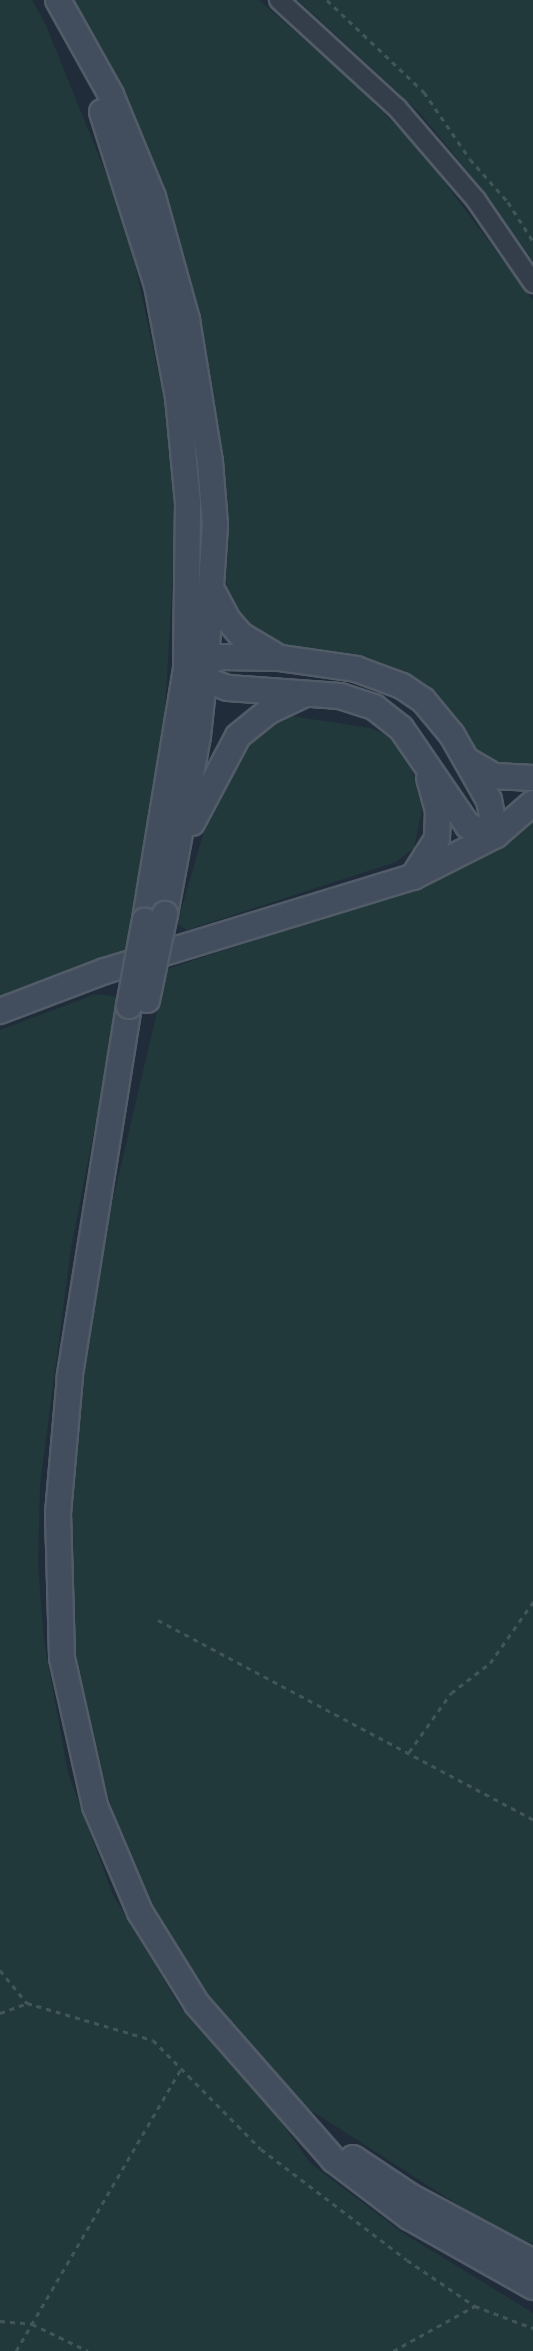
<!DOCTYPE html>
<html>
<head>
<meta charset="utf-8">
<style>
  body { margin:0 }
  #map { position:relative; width:533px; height:2351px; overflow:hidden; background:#202c3a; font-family:Montserrat,sans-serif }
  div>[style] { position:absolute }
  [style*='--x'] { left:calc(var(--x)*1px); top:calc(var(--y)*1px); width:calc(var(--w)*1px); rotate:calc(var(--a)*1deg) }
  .green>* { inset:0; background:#22393b }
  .path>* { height:2.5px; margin-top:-1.25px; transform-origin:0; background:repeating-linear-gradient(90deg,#405658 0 5px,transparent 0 10px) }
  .roads { filter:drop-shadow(2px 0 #525c68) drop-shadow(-2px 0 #525c68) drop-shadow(0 2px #525c68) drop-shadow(0 -2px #525c68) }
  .street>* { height:18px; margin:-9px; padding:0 9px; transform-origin:9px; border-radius:9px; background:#343e4a }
  .secondary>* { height:24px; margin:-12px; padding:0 12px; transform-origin:12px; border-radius:12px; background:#424d5d }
  .bridges { filter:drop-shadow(2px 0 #525c68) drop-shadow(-2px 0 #525c68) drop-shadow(0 2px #525c68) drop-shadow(0 -2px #525c68) }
  .secondary-bridge>* { height:24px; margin:-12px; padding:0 12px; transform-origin:12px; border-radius:12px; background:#424d5d }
  span { translate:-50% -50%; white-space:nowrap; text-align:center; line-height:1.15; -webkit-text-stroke:5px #1a232f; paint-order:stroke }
</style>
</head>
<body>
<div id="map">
  <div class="green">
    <div style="clip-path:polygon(0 0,32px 0,45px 23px,126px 223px,167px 413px,176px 524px,163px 742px,130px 948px,0 998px)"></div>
    <div style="clip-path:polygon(74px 0,259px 0,357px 86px,421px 151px,533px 300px,533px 769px,483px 761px,419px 684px,387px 667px,290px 647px,246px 623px,231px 606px,134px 127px)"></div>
    <div style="clip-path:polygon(298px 0,533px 0,533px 261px,483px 190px,419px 112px)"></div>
    <div style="clip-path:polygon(285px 715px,370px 728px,389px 736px,401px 748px,415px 778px,422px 809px,414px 848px,396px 862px,187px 930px,177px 924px,209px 814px,248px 736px)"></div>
    <div style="clip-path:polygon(533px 811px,533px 2244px,488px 2224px,301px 2104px,204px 1990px,163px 1926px,128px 1856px,89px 1738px,75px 1668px,69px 1498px,99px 1259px,167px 969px,427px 884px,485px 852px)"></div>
    <div style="clip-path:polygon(96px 994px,120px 997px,71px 1248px,40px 1485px,38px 1565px,44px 1641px,68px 1773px,113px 1895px,182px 2010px,279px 2119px,310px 2163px,403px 2233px,533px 2313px,533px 2351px,0 2351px,0 1030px)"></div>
  </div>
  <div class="path">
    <div style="--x:327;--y:0;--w:134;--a:43.5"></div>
    <div style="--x:424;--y:92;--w:81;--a:55.5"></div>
    <div style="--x:470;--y:159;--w:57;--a:48.5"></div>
    <div style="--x:508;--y:202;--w:46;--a:57.3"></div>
    <div style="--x:158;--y:1620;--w:425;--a:28"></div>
    <div style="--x:409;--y:1752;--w:72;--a:-54.6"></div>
    <div style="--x:451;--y:1693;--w:49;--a:-37.6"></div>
    <div style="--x:490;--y:1663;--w:75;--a:-54.8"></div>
    <div style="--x:0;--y:1970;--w:43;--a:50.7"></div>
    <div style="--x:27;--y:2003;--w:131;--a:16.4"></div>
    <div style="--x:153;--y:2040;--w:153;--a:45.3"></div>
    <div style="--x:261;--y:2149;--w:183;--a:37.2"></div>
    <div style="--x:407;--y:2260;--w:82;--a:34.1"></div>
    <div style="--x:475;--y:2306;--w:62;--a:20.8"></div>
    <div style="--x:0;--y:2013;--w:29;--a:-20"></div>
    <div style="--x:0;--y:2321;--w:32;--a:5"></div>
    <div style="--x:32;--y:2324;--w:62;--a:25.7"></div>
    <div style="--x:16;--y:2351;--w:325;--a:-59.7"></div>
    <div style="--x:393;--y:2351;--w:94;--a:-28.8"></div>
  </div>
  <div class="roads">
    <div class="street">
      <div style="--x:279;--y:0;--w:160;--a:42.5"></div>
      <div style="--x:397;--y:108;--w:121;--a:49.3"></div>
      <div style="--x:476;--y:200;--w:101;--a:55.5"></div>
    </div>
    <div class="secondary">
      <div style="--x:58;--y:0;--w:109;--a:60.8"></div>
      <div style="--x:111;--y:95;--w:110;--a:67.6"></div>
      <div style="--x:153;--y:197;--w:128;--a:74.5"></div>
      <div style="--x:187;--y:320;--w:144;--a:80.8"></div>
      <div style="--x:210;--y:462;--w:63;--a:85.5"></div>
      <div style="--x:215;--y:525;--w:136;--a:93.8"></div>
      <div style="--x:206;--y:661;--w:75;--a:96.1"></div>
      <div style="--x:198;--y:736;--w:181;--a:100.5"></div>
      <div style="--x:102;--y:112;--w:182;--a:72.4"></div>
      <div style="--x:157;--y:285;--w:114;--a:79.4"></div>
      <div style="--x:178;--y:397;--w:106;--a:84.6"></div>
      <div style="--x:188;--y:503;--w:166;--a:90.7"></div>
      <div style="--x:186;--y:669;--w:254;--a:99.3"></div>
      <div style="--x:212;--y:590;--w:34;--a:62"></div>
      <div style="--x:228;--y:620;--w:20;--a:49"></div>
      <div style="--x:241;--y:635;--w:41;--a:31"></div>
      <div style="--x:191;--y:666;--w:32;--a:-16"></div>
      <div style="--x:222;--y:657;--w:58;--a:1"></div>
      <div style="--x:280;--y:658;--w:77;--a:8.2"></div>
      <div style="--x:356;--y:669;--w:49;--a:20.3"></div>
      <div style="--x:402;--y:686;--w:25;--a:34"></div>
      <div style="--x:423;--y:700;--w:45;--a:50.4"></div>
      <div style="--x:452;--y:735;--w:75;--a:60.4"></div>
      <div style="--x:489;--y:800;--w:36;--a:79"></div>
      <div style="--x:192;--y:675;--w:38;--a:20"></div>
      <div style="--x:228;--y:688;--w:112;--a:4.1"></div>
      <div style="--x:340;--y:696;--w:36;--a:18"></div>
      <div style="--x:374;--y:707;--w:34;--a:38"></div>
      <div style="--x:401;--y:728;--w:119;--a:55.6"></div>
      <div style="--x:468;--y:826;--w:29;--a:18"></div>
      <div style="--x:468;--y:761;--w:30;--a:30"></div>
      <div style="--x:494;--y:776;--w:39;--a:3"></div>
      <div style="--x:192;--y:823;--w:98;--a:-62.1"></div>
      <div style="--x:238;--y:736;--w:40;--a:-39"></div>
      <div style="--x:269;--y:711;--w:38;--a:-25"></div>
      <div style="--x:413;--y:877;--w:45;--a:-57.7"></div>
      <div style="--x:437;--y:839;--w:28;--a:-88"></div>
      <div style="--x:438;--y:811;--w:34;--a:-105"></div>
      <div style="--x:129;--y:1006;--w:375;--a:99.1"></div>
      <div style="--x:70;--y:1376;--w:138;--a:95"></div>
      <div style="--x:58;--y:1513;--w:145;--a:88.4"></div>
      <div style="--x:62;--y:1658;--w:152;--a:77.4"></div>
      <div style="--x:95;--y:1806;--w:115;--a:67"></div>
      <div style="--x:140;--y:1912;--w:108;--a:58.2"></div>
      <div style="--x:197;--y:2004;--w:208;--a:48.7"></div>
      <div style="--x:334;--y:2160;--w:94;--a:37.2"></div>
      <div style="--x:409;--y:2217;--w:142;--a:29.4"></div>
      <div style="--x:0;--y:1011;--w:112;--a:-20.9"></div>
      <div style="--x:105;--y:971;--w:322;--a:-17"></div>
      <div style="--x:413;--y:877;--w:93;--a:-26.8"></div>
      <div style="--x:496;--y:835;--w:49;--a:-40.9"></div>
      <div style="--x:353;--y:2158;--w:69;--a:33.7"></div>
      <div style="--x:410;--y:2196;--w:140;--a:28.2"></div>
    </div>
  </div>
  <div class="bridges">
    <div class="secondary-bridge">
      <div style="--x:147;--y:1000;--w:88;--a:-78.2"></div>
      <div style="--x:129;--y:1006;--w:87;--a:-79.5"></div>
    </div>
  </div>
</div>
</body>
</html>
